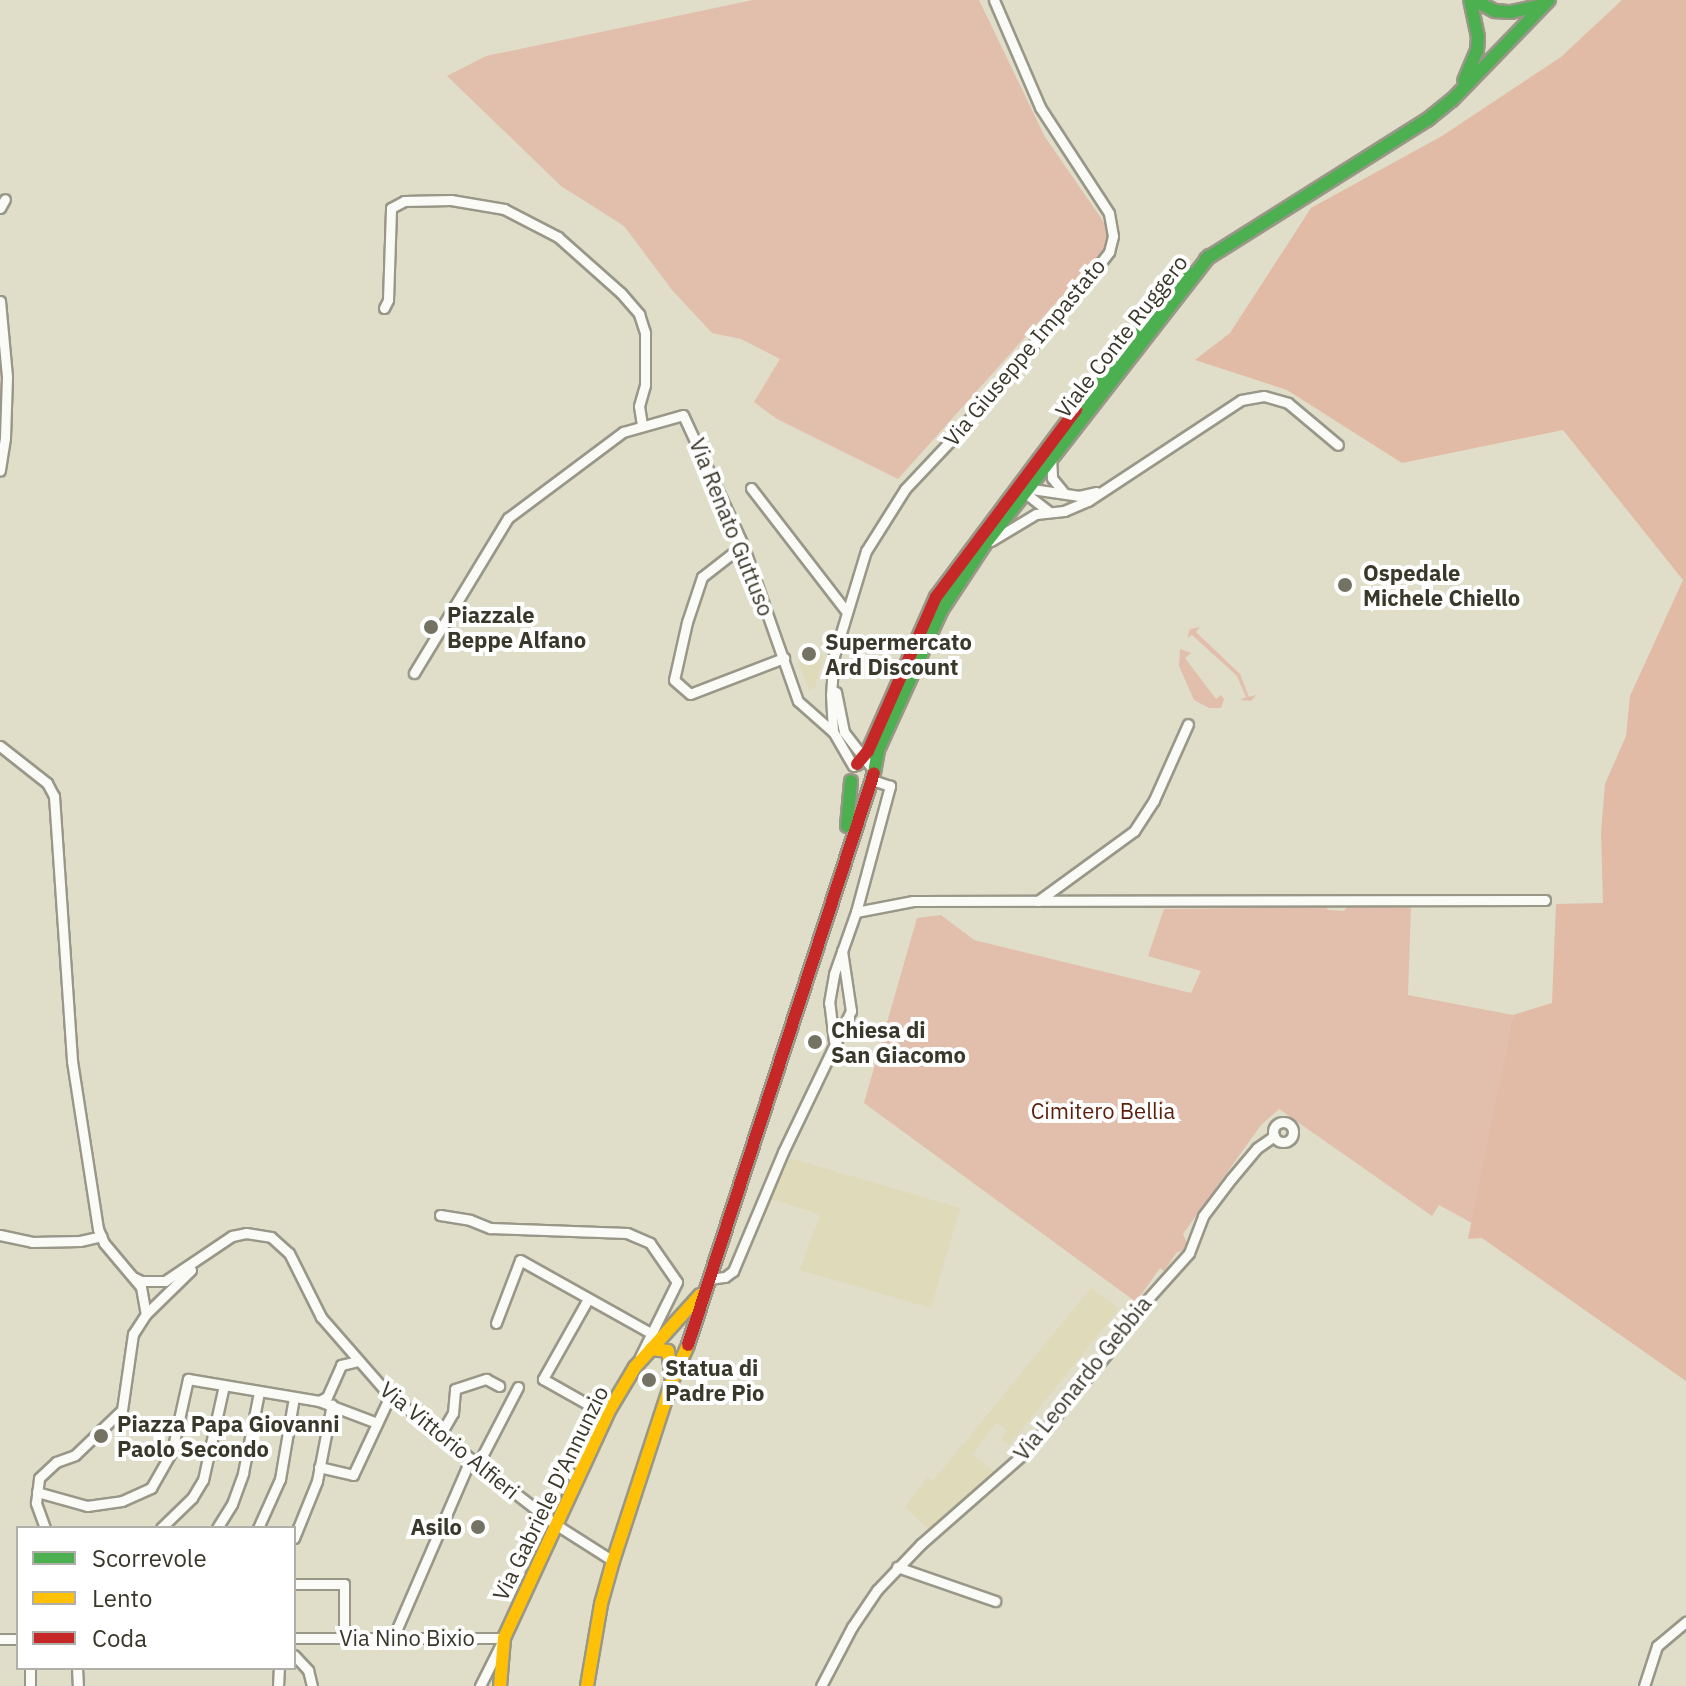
<!DOCTYPE html>
<html>
<head>
<meta charset="utf-8">
<style>
  body { margin:0 }
  #map { position:relative; width:1686px; height:1686px; overflow:hidden; background:#e0ddc9; font-family:"IBM Plex Sans",sans-serif }
  div>[style] { position:absolute }
  [style*='--x'] { left:calc(var(--x)*1px); top:calc(var(--y)*1px); width:calc(var(--w)*1px); rotate:calc(var(--a)*1deg) }
  .built>* { inset:0; background:#dfdaba }
  .green>* { inset:0; background:#e2bfac }
  .forest>* { inset:0; background:#e1bba6 }
  .roads { filter:drop-shadow(2px 0 #999788) drop-shadow(-2px 0 #999788) drop-shadow(0 2px #999788) drop-shadow(0 -2px #999788) }
  .street>* { height:9px; margin:-4.5px; padding:0 4.5px; transform-origin:4.5px; border-radius:4.5px; background:#fafaf7 }
  .street>.ring { margin:-4.5px; padding:0; box-sizing:content-box; background:none; border:9px solid #fafaf7; border-radius:50% }
  .fast>* { height:12px; margin:-6px; padding:0 6px; transform-origin:6px; border-radius:6px; background:#4caf50 }
  .slow>* { height:12px; margin:-6px; padding:0 6px; transform-origin:6px; border-radius:6px; background:#ffc107 }
  .jam>* { height:12px; margin:-6px; padding:0 6px; transform-origin:6px; border-radius:6px; background:#c62828 }
  .dots>* { width:22px; height:22px; translate:-50% -50%; box-sizing:border-box; border:4px solid #fff; border-radius:50% }
  span { translate:-50% -50%; white-space:nowrap; text-align:center; line-height:1.15; -webkit-text-stroke:8px #fff; paint-order:stroke }
  .street-label { font-size:22px; color:#3a382a }
  .poi-label { font-size:22px; color:#3a382a; font-weight:700 }
  .left { translate:0 -50%; text-align:left }
  .right { translate:-100% -50%; text-align:right }
  .park-label { font-size:22px; color:#5b1f0c }
  .legend { position:absolute; left:16px; top:1526px; width:280px; height:144px; box-sizing:border-box; background:#fff; border:2px solid #b0afaa; margin:0; padding:10px 14px; list-style:none; font-size:24px; color:#3a382a }
  .legend li { display:flex; align-items:center; gap:16px; height:40px }
  .legend b { width:40px; border:2px solid #b0afaa }
</style>
</head>
<body>
<div id="map">
  <div class="built">
    <div style="clip-path:polygon(817px 654px,823px 657px,815px 688px,809px 690px,798px 663px)"></div>
    <div style="clip-path:polygon(786px 1157px,960px 1208px,931px 1308px,800px 1270px,820px 1214px,770px 1199px)"></div>
    <div style="clip-path:polygon(1091px 1288px,1119px 1309px,1009px 1445px,1001px 1439px,1007px 1430px,996px 1423px,972px 1455px,997px 1473px,930px 1531px,905px 1507px,927px 1477px,933px 1481px)"></div>
  </div>
  <div class="green">
    <div style="clip-path:polygon(753px 0,979px 0,1045px 137px,1110px 231px,1105px 248px,898px 479px,777px 419px,754px 402px,780px 359px,741px 339px,712px 333px,672px 290px,624px 226px,561px 186px,447px 76px,486px 56px)"></div>
    <div style="clip-path:polygon(1200px 627px,1196px 632px,1240px 674px,1249px 697px,1256px 695px,1251px 701px,1240px 700px,1246px 697px,1237px 676px,1192px 635px,1187px 638px,1190px 629px)"></div>
    <div style="clip-path:polygon(1180px 649px,1191px 653px,1185px 658px,1216px 699px,1221px 695px,1224px 699px,1221px 708px,1209px 708px,1194px 700px,1179px 666px)"></div>
    <div style="clip-path:polygon(1326px 907px,1328px 910px,1344px 911px,1347px 907px,1411px 907px,1408px 995px,1513px 1015px,1472px 1223px,1439px 1205px,1432px 1216px,1279px 1109px,1261px 1125px,1183px 1234px,1188px 1245px,1185px 1250px,1177px 1252px,1164px 1271px,1160px 1268px,1136px 1302px,864px 1103px,917px 918px,941px 915px,974px 940px,1191px 993px,1201px 971px,1148px 956px,1164px 909px)"></div>
  </div>
  <div class="forest">
    <div style="clip-path:polygon(1622px 0,1686px 0,1686px 1381px,1482px 1238px,1468px 1239px,1513px 1015px,1552px 1003px,1556px 904px,1603px 903px,1601px 832px,1605px 784px,1626px 736px,1630px 696px,1683px 580px,1563px 430px,1402px 463px,1287px 390px,1195px 360px,1230px 333px,1311px 208px,1442px 136px,1561px 57px)"></div>
  </div>
  <div class="roads">
    <div class="street">
      <div style="--x:0;--y:208;--w:10;--a:-61"></div>
      <div style="--x:0;--y:301;--w:76;--a:84.7"></div>
      <div style="--x:7;--y:377;--w:61;--a:91.9"></div>
      <div style="--x:5;--y:438;--w:33;--a:99"></div>
      <div style="--x:384;--y:308;--w:9;--a:-63"></div>
      <div style="--x:388;--y:300;--w:92;--a:-88.1"></div>
      <div style="--x:391;--y:208;--w:15;--a:-28"></div>
      <div style="--x:404;--y:201;--w:47;--a:-1.2"></div>
      <div style="--x:451;--y:200;--w:54;--a:9.6"></div>
      <div style="--x:504;--y:209;--w:61;--a:27.4"></div>
      <div style="--x:558;--y:237;--w:84;--a:41.6"></div>
      <div style="--x:621;--y:293;--w:28;--a:49"></div>
      <div style="--x:639;--y:314;--w:20;--a:72"></div>
      <div style="--x:645;--y:333;--w:52;--a:90"></div>
      <div style="--x:645;--y:385;--w:22;--a:106"></div>
      <div style="--x:639;--y:406;--w:20;--a:81"></div>
      <div style="--x:1051;--y:457;--w:21;--a:87"></div>
      <div style="--x:1052;--y:478;--w:19;--a:51"></div>
      <div style="--x:1027;--y:487;--w:9;--a:77"></div>
      <div style="--x:1029;--y:496;--w:24;--a:38"></div>
      <div style="--x:751;--y:488;--w:155;--a:52.3"></div>
      <div style="--x:1025;--y:488;--w:55;--a:8.4"></div>
      <div style="--x:1079;--y:496;--w:18;--a:-13"></div>
      <div style="--x:991;--y:541;--w:52;--a:-31"></div>
      <div style="--x:1036;--y:514;--w:28;--a:-6"></div>
      <div style="--x:1064;--y:511;--w:26;--a:-23"></div>
      <div style="--x:1088;--y:501;--w:183;--a:-33.4"></div>
      <div style="--x:1241;--y:400;--w:23;--a:-10"></div>
      <div style="--x:1264;--y:396;--w:25;--a:16"></div>
      <div style="--x:1288;--y:403;--w:65;--a:40"></div>
      <div style="--x:743;--y:545;--w:52;--a:142"></div>
      <div style="--x:702;--y:577;--w:47;--a:108.4"></div>
      <div style="--x:687;--y:622;--w:59;--a:102.6"></div>
      <div style="--x:674;--y:680;--w:21;--a:41"></div>
      <div style="--x:690;--y:694;--w:101;--a:-21"></div>
      <div style="--x:414;--y:673;--w:181;--a:-58.8"></div>
      <div style="--x:508;--y:518;--w:144;--a:-36.8"></div>
      <div style="--x:623;--y:432;--w:62;--a:-15.8"></div>
      <div style="--x:683;--y:415;--w:143;--a:65.2"></div>
      <div style="--x:743;--y:545;--w:165;--a:70.6"></div>
      <div style="--x:798;--y:701;--w:47;--a:41.5"></div>
      <div style="--x:836;--y:692;--w:41;--a:78.7"></div>
      <div style="--x:844;--y:732;--w:44;--a:52.4"></div>
      <div style="--x:0;--y:746;--w:60;--a:38.2"></div>
      <div style="--x:47;--y:783;--w:15;--a:62"></div>
      <div style="--x:54;--y:796;--w:266;--a:86.1"></div>
      <div style="--x:72;--y:1061;--w:170;--a:81.2"></div>
      <div style="--x:98;--y:1229;--w:15;--a:67"></div>
      <div style="--x:104;--y:1243;--w:57;--a:49.9"></div>
      <div style="--x:141;--y:1287;--w:27;--a:80"></div>
      <div style="--x:853;--y:766;--w:39;--a:-120"></div>
      <div style="--x:833;--y:732;--w:37;--a:-93"></div>
      <div style="--x:831;--y:695;--w:39;--a:-86"></div>
      <div style="--x:834;--y:656;--w:110;--a:-73.1"></div>
      <div style="--x:866;--y:551;--w:73;--a:-57.8"></div>
      <div style="--x:905;--y:489;--w:73;--a:-46.7"></div>
      <div style="--x:955;--y:436;--w:194;--a:-49.6"></div>
      <div style="--x:1081;--y:288;--w:46;--a:-52.1"></div>
      <div style="--x:1109;--y:252;--w:16;--a:-76"></div>
      <div style="--x:1113;--y:236;--w:23;--a:-100"></div>
      <div style="--x:1109;--y:213;--w:126;--a:-123.1"></div>
      <div style="--x:1040;--y:107;--w:116;--a:-113.3"></div>
      <div style="--x:1038;--y:901;--w:119;--a:-36.1"></div>
      <div style="--x:1134;--y:831;--w:37;--a:-57"></div>
      <div style="--x:1154;--y:800;--w:83;--a:-65.9"></div>
      <div style="--x:856;--y:912;--w:58;--a:-10.9"></div>
      <div style="--x:913;--y:901;--w:632;--a:-0.09"></div>
      <div style="--x:834;--y:1041;--w:38;--a:-97"></div>
      <div style="--x:829;--y:1003;--w:29;--a:-80"></div>
      <div style="--x:834;--y:974;--w:66;--a:-70.5"></div>
      <div style="--x:856;--y:912;--w:131;--a:-74.9"></div>
      <div style="--x:890;--y:786;--w:18;--a:-161"></div>
      <div class="ring" style="left:1273px;top:1122px;width:11px;height:11px"></div>
      <div style="--x:440;--y:1215;--w:30;--a:9"></div>
      <div style="--x:470;--y:1220;--w:22;--a:22"></div>
      <div style="--x:490;--y:1228;--w:137;--a:2.1"></div>
      <div style="--x:627;--y:1233;--w:25;--a:23"></div>
      <div style="--x:650;--y:1243;--w:47;--a:55.3"></div>
      <div style="--x:677;--y:1282;--w:84;--a:116.3"></div>
      <div style="--x:0;--y:1235;--w:33;--a:12"></div>
      <div style="--x:32;--y:1242;--w:48;--a:-1.2"></div>
      <div style="--x:80;--y:1241;--w:22;--a:-13"></div>
      <div style="--x:133;--y:1277;--w:9;--a:27"></div>
      <div style="--x:141;--y:1281;--w:24;--a:0"></div>
      <div style="--x:165;--y:1281;--w:81;--a:-33.9"></div>
      <div style="--x:232;--y:1236;--w:14;--a:-12"></div>
      <div style="--x:246;--y:1233;--w:25;--a:9"></div>
      <div style="--x:271;--y:1237;--w:24;--a:42"></div>
      <div style="--x:289;--y:1253;--w:72;--a:63.4"></div>
      <div style="--x:321;--y:1317;--w:105;--a:48.9"></div>
      <div style="--x:390;--y:1396;--w:209;--a:37.8"></div>
      <div style="--x:555;--y:1524;--w:69;--a:32.5"></div>
      <div style="--x:710;--y:1279;--w:15;--a:-8"></div>
      <div style="--x:725;--y:1277;--w:10;--a:-37"></div>
      <div style="--x:733;--y:1271;--w:129;--a:-67.2"></div>
      <div style="--x:783;--y:1152;--w:157;--a:-64.3"></div>
      <div style="--x:851;--y:1011;--w:61;--a:-98.5"></div>
      <div style="--x:588;--y:1299;--w:92;--a:119.4"></div>
      <div style="--x:543;--y:1379;--w:73;--a:29.4"></div>
      <div style="--x:496;--y:1323;--w:67;--a:-69.1"></div>
      <div style="--x:520;--y:1260;--w:154;--a:29.2"></div>
      <div style="--x:319;--y:1401;--w:9;--a:-27"></div>
      <div style="--x:327;--y:1397;--w:35;--a:-66"></div>
      <div style="--x:341;--y:1365;--w:17;--a:-13"></div>
      <div style="--x:439;--y:1437;--w:28;--a:-60"></div>
      <div style="--x:453;--y:1413;--w:24;--a:-85"></div>
      <div style="--x:455;--y:1389;--w:33;--a:-18"></div>
      <div style="--x:486;--y:1379;--w:15;--a:28"></div>
      <div style="--x:477;--y:1466;--w:89;--a:-62.6"></div>
      <div style="--x:319;--y:1467;--w:35;--a:13"></div>
      <div style="--x:353;--y:1475;--w:87;--a:-64.9"></div>
      <div style="--x:37;--y:1492;--w:52;--a:15.6"></div>
      <div style="--x:87;--y:1506;--w:35;--a:-8"></div>
      <div style="--x:122;--y:1501;--w:32;--a:-24"></div>
      <div style="--x:151;--y:1488;--w:43;--a:-60.4"></div>
      <div style="--x:172;--y:1451;--w:74;--a:-77.5"></div>
      <div style="--x:188;--y:1379;--w:133;--a:9.5"></div>
      <div style="--x:319;--y:1401;--w:62;--a:20.8"></div>
      <div style="--x:45;--y:1528;--w:27;--a:-110"></div>
      <div style="--x:36;--y:1503;--w:25;--a:-83"></div>
      <div style="--x:39;--y:1478;--w:23;--a:-43"></div>
      <div style="--x:56;--y:1462;--w:20;--a:-20"></div>
      <div style="--x:75;--y:1455;--w:65;--a:-43.8"></div>
      <div style="--x:122;--y:1410;--w:77;--a:-81.8"></div>
      <div style="--x:133;--y:1334;--w:24;--a:-57"></div>
      <div style="--x:146;--y:1314;--w:63;--a:-44.4"></div>
      <div style="--x:161;--y:1528;--w:43;--a:-44.1"></div>
      <div style="--x:192;--y:1498;--w:21;--a:-59"></div>
      <div style="--x:203;--y:1480;--w:97;--a:-77.5"></div>
      <div style="--x:217;--y:1528;--w:28;--a:-58"></div>
      <div style="--x:232;--y:1504;--w:33;--a:-70"></div>
      <div style="--x:243;--y:1473;--w:83;--a:-78.8"></div>
      <div style="--x:258;--y:1528;--w:54;--a:-65.8"></div>
      <div style="--x:280;--y:1479;--w:83;--a:-80.3"></div>
      <div style="--x:294;--y:1538;--w:61;--a:-68"></div>
      <div style="--x:317;--y:1481;--w:78;--a:-79"></div>
      <div style="--x:897;--y:1567;--w:104;--a:19.1"></div>
      <div style="--x:294;--y:1584;--w:50;--a:0"></div>
      <div style="--x:344;--y:1584;--w:54;--a:90"></div>
      <div style="--x:294;--y:1638;--w:210;--a:0"></div>
      <div style="--x:504;--y:1638;--w:54;--a:116.6"></div>
      <div style="--x:393;--y:1638;--w:194;--a:-66.6"></div>
      <div style="--x:0;--y:1639;--w:18;--a:0"></div>
      <div style="--x:294;--y:1655;--w:21;--a:47"></div>
      <div style="--x:308;--y:1670;--w:16;--a:76"></div>
      <div style="--x:77;--y:1668;--w:18;--a:87"></div>
      <div style="--x:30;--y:1686;--w:18;--a:-90"></div>
      <div style="--x:278;--y:1686;--w:18;--a:-87"></div>
      <div style="--x:821;--y:1686;--w:67;--a:-62.3"></div>
      <div style="--x:852;--y:1627;--w:45;--a:-56"></div>
      <div style="--x:877;--y:1590;--w:64;--a:-46.3"></div>
      <div style="--x:921;--y:1544;--w:141;--a:-41.3"></div>
      <div style="--x:1027;--y:1451;--w:131;--a:-50.6"></div>
      <div style="--x:1110;--y:1350;--w:47;--a:-55.3"></div>
      <div style="--x:1137;--y:1311;--w:78;--a:-48.1"></div>
      <div style="--x:1189;--y:1253;--w:40;--a:-69"></div>
      <div style="--x:1203;--y:1216;--w:46;--a:-52.9"></div>
      <div style="--x:1231;--y:1179;--w:40;--a:-50"></div>
      <div style="--x:1257;--y:1148;--w:21;--a:-35"></div>
      <div style="--x:1644;--y:1686;--w:42;--a:-72"></div>
      <div style="--x:1657;--y:1646;--w:38;--a:-40"></div>
    </div>
    <div class="fast">
      <div style="--x:1474;--y:0;--w:24;--a:28"></div>
      <div style="--x:1495;--y:11;--w:16;--a:4"></div>
      <div style="--x:1511;--y:12;--w:29;--a:-12"></div>
      <div style="--x:1464;--y:81;--w:33;--a:-67"></div>
      <div style="--x:1477;--y:51;--w:14;--a:-86"></div>
      <div style="--x:1478;--y:37;--w:38;--a:-102"></div>
      <div style="--x:1206;--y:259;--w:261;--a:-32.2"></div>
      <div style="--x:1427;--y:120;--w:32;--a:-39"></div>
      <div style="--x:1452;--y:100;--w:139;--a:-45.9"></div>
      <div style="--x:1076;--y:410;--w:177;--a:-50.7"></div>
      <div style="--x:874;--y:773;--w:23;--a:-80"></div>
      <div style="--x:878;--y:750;--w:153;--a:-65.6"></div>
      <div style="--x:941;--y:611;--w:80;--a:-56.7"></div>
      <div style="--x:985;--y:544;--w:365;--a:-52.1"></div>
      <div style="--x:847;--y:826;--w:45;--a:-84.9"></div>
    </div>
    <div class="slow">
      <div style="--x:651;--y:1349;--w:17;--a:7"></div>
      <div style="--x:668;--y:1351;--w:27;--a:82"></div>
      <div style="--x:500;--y:1686;--w:48;--a:-85.2"></div>
      <div style="--x:504;--y:1638;--w:252;--a:-65.2"></div>
      <div style="--x:610;--y:1409;--w:49;--a:-59.2"></div>
      <div style="--x:635;--y:1367;--w:97;--a:-47.9"></div>
      <div style="--x:587;--y:1686;--w:83;--a:-80.3"></div>
      <div style="--x:601;--y:1604;--w:45;--a:-74.4"></div>
      <div style="--x:613;--y:1561;--w:189;--a:-71.9"></div>
      <div style="--x:672;--y:1381;--w:39;--a:-66"></div>
    </div>
    <div class="jam">
      <div style="--x:857;--y:764;--w:17;--a:-50"></div>
      <div style="--x:868;--y:751;--w:168;--a:-66.2"></div>
      <div style="--x:936;--y:597;--w:234;--a:-53.2"></div>
      <div style="--x:688;--y:1345;--w:601;--a:-71.99"></div>
    </div>
  </div>
  <div class="dots">
    <div style="left:1345px;top:585px;background:#747262"></div>
    <div style="left:431px;top:627px;background:#747262"></div>
    <div style="left:809px;top:654px;background:#747262"></div>
    <div style="left:815px;top:1042px;background:#747262"></div>
    <div style="left:649px;top:1380px;background:#747262"></div>
    <div style="left:101px;top:1436px;background:#747262"></div>
    <div style="left:478px;top:1527px;background:#747262"></div>
  </div>
  <div class="street-label">
    <span style="left:1121px;top:336px;rotate:-52deg">Viale Conte Ruggero</span>
    <span style="left:1024px;top:352px;rotate:-50deg">Via Giuseppe Impastato</span>
    <span style="left:732px;top:527px;rotate:68deg">Via Renato Guttuso</span>
    <span style="left:1082px;top:1378px;rotate:-51deg">Via Leonardo Gebbia</span>
    <span style="left:450px;top:1440px;rotate:39deg">Via Vittorio Alfieri</span>
    <span style="left:550px;top:1493px;rotate:-64deg">Via Gabriele D'Annunzio</span>
    <span style="left:407px;top:1638px">Via Nino Bixio</span>
  </div>
  <div class="poi-label">
    <span class="left" style="left:1363px;top:585px">Ospedale<br>Michele Chiello</span>
    <span class="left" style="left:447px;top:627px">Piazzale<br>Beppe Alfano</span>
    <span class="left" style="left:825px;top:654px">Supermercato<br>Ard Discount</span>
    <span class="left" style="left:831px;top:1042px">Chiesa di<br>San Giacomo</span>
    <span class="left" style="left:665px;top:1380px">Statua di<br>Padre Pio</span>
    <span class="left" style="left:117px;top:1436px">Piazza Papa Giovanni<br>Paolo Secondo</span>
    <span class="right" style="left:462px;top:1527px">Asilo</span>
  </div>
  <div class="park-label">
    <span style="left:1103px;top:1111px">Cimitero Bellia</span>
  </div>
  <ul class="legend">
  <li><b style="height:10px;background:#4caf50"></b>Scorrevole</li>
  <li><b style="height:10px;background:#ffc107"></b>Lento</li>
  <li><b style="height:10px;background:#c62828"></b>Coda</li>
  </ul>
</div>
</body>
</html>
